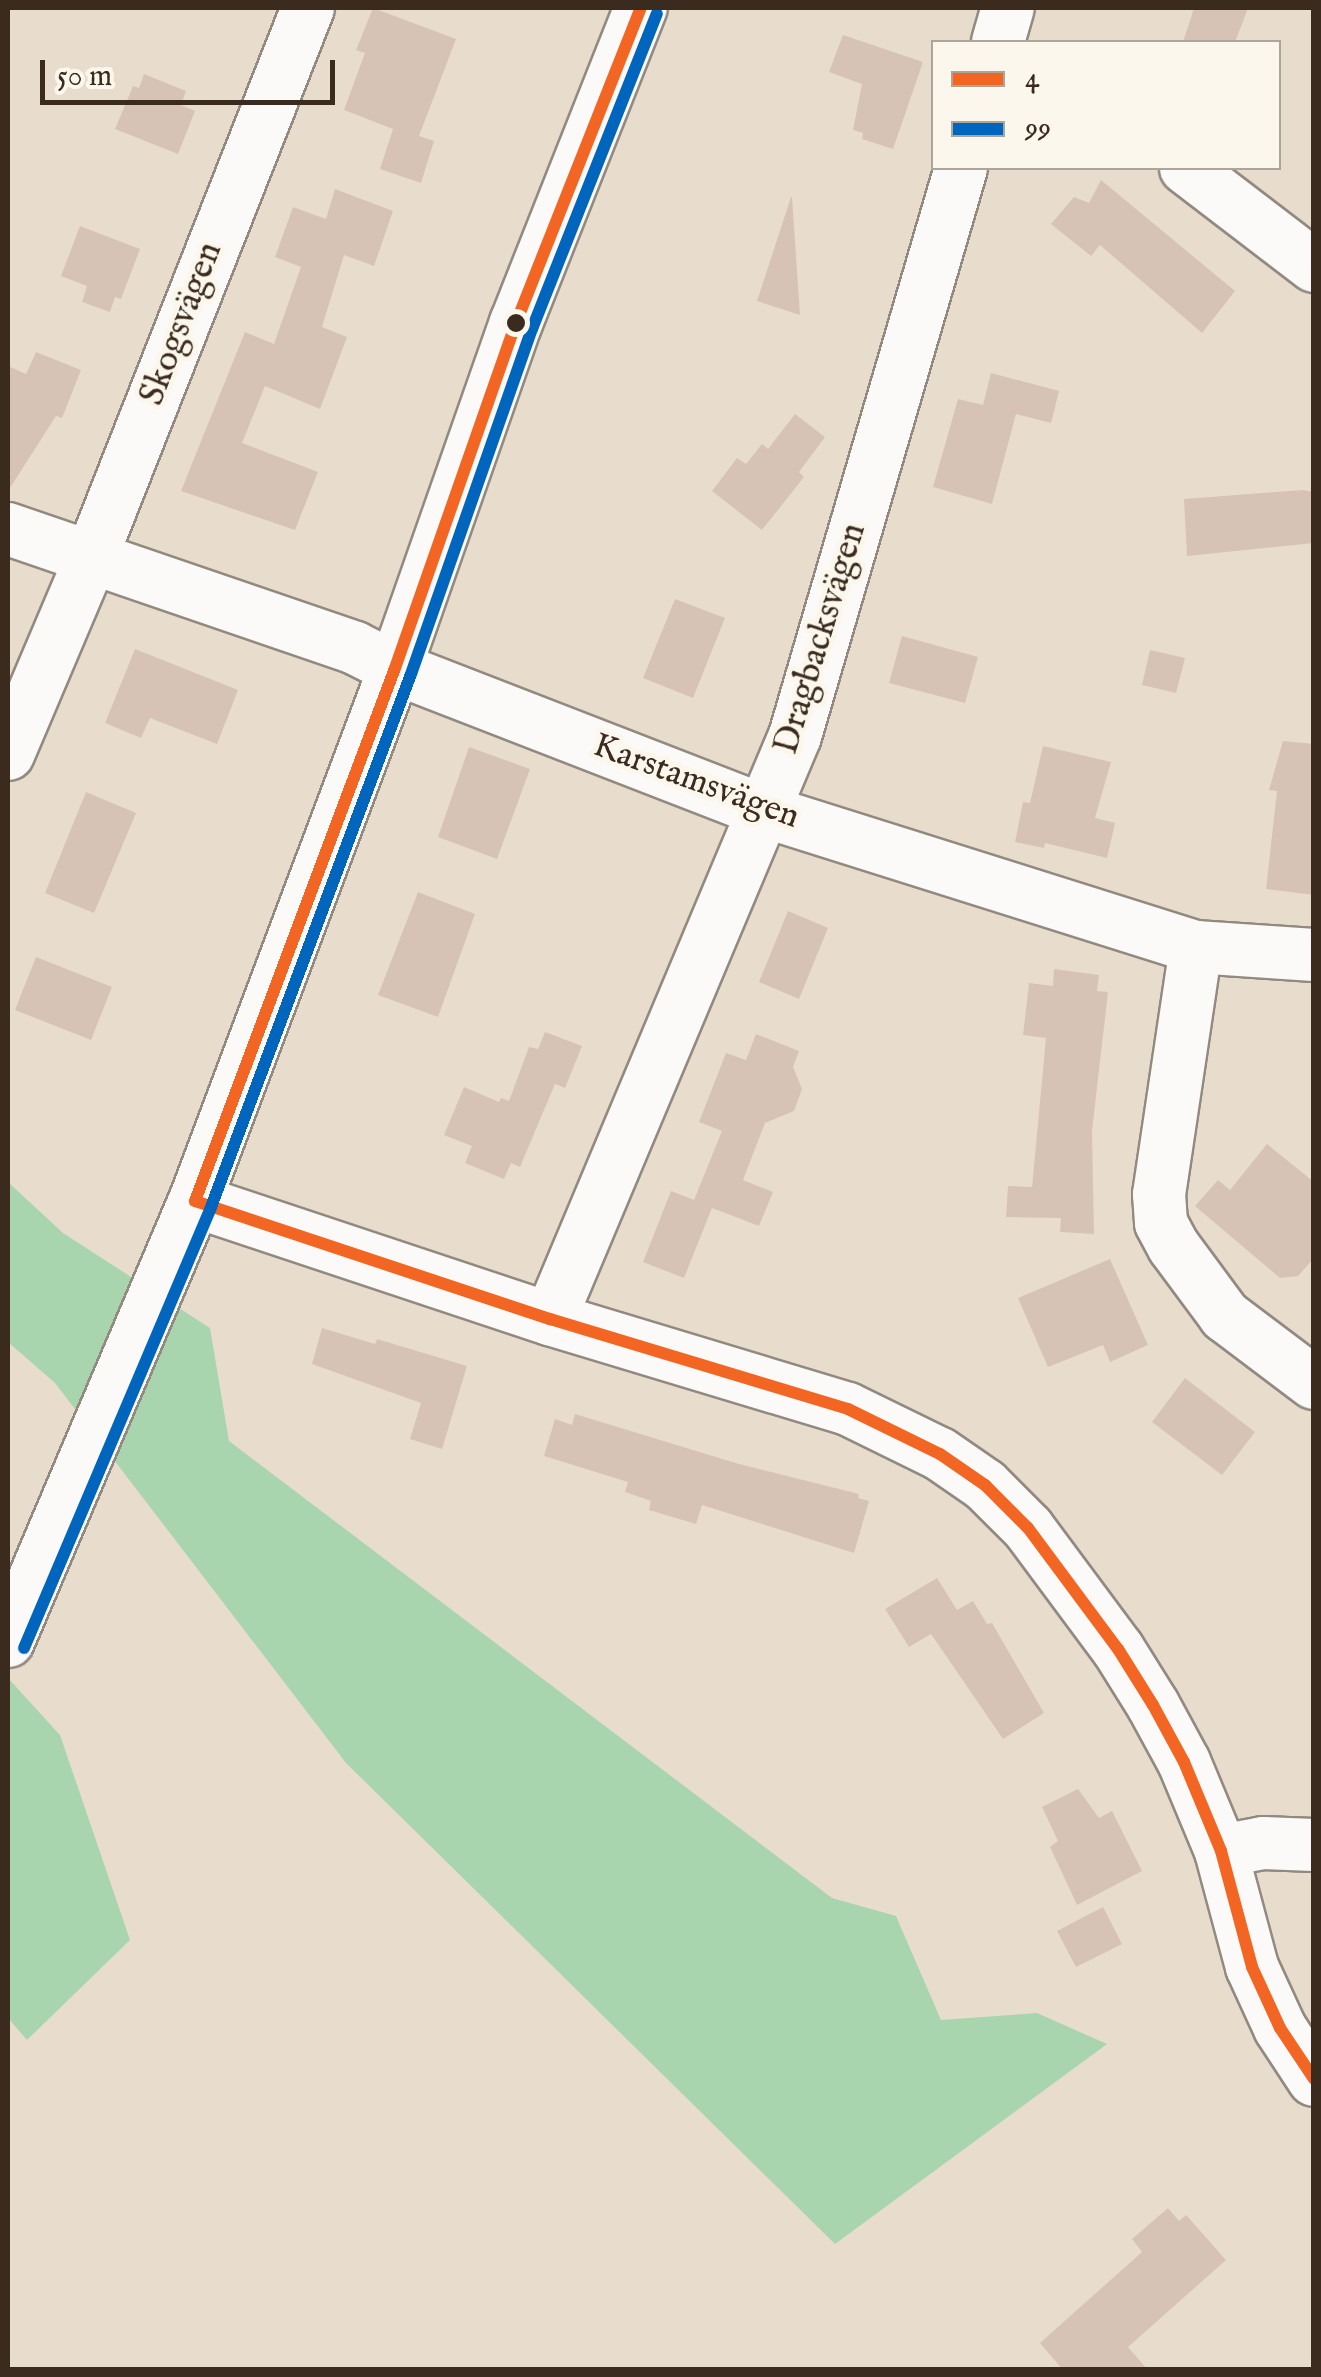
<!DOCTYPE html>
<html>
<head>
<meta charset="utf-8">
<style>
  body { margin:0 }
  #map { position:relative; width:1321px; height:2377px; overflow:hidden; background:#e8ddcd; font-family:"IM FELL English",serif }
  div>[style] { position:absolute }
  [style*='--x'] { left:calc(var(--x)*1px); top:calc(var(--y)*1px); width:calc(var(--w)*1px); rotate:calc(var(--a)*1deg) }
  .green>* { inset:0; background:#a9d5ae }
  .building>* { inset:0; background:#d7c3b6 }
  .roads { filter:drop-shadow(2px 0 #928a80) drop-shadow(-2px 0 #928a80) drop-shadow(0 2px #928a80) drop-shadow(0 -2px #928a80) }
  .minor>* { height:52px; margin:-26px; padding:0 26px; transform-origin:26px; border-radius:26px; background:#fcfaf8 }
  .bus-1>* { height:12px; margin:-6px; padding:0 6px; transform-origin:6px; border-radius:6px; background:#f26522 }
  .bus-2>* { height:12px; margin:-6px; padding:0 6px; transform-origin:6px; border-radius:6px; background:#0065bd }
  .dots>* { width:28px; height:28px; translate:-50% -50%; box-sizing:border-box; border:5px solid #fbf7ec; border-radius:50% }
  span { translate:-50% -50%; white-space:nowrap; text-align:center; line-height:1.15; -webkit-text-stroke:10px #fbf7ec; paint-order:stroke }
  .street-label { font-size:35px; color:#3b2a1e }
  .frame { position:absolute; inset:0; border:10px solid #3b2a1e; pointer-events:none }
  .legend { position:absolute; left:931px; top:40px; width:350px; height:130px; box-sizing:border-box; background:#fbf7ec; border:2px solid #aea59a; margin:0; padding:12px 18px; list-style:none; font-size:30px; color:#3b2a1e }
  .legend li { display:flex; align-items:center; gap:20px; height:50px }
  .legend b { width:50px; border:2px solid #aea59a }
  .scale { position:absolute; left:40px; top:60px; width:295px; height:45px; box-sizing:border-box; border:5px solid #3b2a1e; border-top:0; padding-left:12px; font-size:30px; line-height:35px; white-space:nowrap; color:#3b2a1e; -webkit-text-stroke:8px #fbf7ec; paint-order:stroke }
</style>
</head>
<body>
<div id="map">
  <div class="green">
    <div style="clip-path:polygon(8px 1182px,63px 1233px,210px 1328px,229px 1441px,832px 1898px,896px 1916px,941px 2020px,1037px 2013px,1107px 2044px,835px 2244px,346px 1763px,55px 1383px,8px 1342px)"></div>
    <div style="clip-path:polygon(8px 1678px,60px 1735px,130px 1940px,27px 2040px,8px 2018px)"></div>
  </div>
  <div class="building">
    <div style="clip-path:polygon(373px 8px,456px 39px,419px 136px,434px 141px,421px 183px,380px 169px,393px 129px,344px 110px,365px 53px,356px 50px)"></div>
    <div style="clip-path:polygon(1194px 8px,1248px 8px,1235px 42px,1183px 42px)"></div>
    <div style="clip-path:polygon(843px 35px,923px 62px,893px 149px,862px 139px,863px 133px,853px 130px,862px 84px,829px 72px)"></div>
    <div style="clip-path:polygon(144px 74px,186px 91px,181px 105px,195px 111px,178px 154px,115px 129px,133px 86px,139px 88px)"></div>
    <div style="clip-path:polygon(1101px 180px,1235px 291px,1202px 333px,1100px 245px,1091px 256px,1051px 224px,1074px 197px,1089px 203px)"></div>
    <div style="clip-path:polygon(335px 189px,393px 211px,374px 266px,344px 255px,322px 327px,347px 337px,320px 409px,265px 386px,242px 443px,318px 472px,295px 530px,181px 491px,245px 332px,274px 344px,301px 267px,275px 257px,293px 207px,326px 219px)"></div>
    <div style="clip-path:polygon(791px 197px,792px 197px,800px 315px,757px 301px)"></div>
    <div style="clip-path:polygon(80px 226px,140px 249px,121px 299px,115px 297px,110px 312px,82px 302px,87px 286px,61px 276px)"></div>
    <div style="clip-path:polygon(36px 352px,81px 370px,62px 418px,56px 416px,8px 491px,8px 366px,26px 374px)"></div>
    <div style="clip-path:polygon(991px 373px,1059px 391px,1051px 423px,1016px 414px,992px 504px,933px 487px,958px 399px,983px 405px)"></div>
    <div style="clip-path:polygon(795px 414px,825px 437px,799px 472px,804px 477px,762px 530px,712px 491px,737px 458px,746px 464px,762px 444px,768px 449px)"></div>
    <div style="clip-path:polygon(1303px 490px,1314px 492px,1314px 543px,1187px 556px,1184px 499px)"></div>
    <div style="clip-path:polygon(675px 599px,725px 618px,693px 698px,643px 678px)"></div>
    <div style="clip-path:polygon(902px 636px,978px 657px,965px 703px,889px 683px)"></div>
    <div style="clip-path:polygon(135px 649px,238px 690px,217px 744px,150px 718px,141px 738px,105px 723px)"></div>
    <div style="clip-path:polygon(1150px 650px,1185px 658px,1176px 693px,1142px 685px)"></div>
    <div style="clip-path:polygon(1283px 741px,1314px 744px,1314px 895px,1266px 889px,1277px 791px,1269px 790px)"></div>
    <div style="clip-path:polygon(1043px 746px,1111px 762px,1095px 818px,1115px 823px,1107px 858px,1045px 843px,1044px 848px,1015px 842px,1023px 802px,1030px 803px)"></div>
    <div style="clip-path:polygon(469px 747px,530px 769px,497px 859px,438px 837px)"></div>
    <div style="clip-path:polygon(86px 792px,136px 813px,94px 913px,45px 893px)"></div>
    <div style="clip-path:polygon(418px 892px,475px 914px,438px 1017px,378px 995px)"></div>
    <div style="clip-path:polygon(788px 911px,828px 928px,799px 999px,759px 982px)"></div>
    <div style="clip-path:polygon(36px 957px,112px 987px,91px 1040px,15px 1010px)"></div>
    <div style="clip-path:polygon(1054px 969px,1099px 975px,1097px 991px,1108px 992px,1092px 1131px,1094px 1234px,1060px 1232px,1061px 1218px,1006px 1217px,1008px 1186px,1032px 1187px,1046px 1038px,1023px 1035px,1029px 983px,1053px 986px)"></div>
    <div style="clip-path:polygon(545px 1032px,582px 1046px,565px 1088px,555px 1084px,520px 1167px,511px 1163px,504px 1179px,465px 1163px,472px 1146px,444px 1135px,464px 1087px,499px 1102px,501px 1098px,509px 1101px,529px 1047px,538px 1049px)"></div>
    <div style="clip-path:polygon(756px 1034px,799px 1051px,793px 1067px,802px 1089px,794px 1111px,765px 1123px,743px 1180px,773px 1192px,759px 1226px,712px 1208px,684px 1278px,643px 1262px,671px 1191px,694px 1200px,722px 1131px,699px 1122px,726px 1053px,746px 1060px)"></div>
    <div style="clip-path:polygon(1267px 1144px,1314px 1182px,1314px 1258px,1298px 1276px,1280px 1278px,1195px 1206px,1218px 1180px,1230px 1190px)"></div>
    <div style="clip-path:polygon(1110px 1259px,1148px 1345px,1110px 1362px,1103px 1345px,1048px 1367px,1018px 1298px)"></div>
    <div style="clip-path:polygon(322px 1328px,375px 1344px,377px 1339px,467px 1366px,442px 1449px,410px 1439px,421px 1403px,312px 1364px)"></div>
    <div style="clip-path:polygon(1185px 1378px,1255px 1432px,1222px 1475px,1152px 1422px)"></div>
    <div style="clip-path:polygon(575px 1414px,739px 1464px,859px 1494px,858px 1498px,869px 1501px,854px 1553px,702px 1505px,696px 1524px,649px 1510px,651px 1501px,625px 1492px,628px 1482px,544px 1456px,555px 1419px,572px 1425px)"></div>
    <div style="clip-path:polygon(937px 1578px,957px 1610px,973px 1601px,987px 1624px,992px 1623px,1044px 1713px,1003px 1739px,931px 1634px,909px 1647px,885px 1609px)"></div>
    <div style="clip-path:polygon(1078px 1789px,1099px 1818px,1112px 1811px,1142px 1871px,1077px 1905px,1050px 1847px,1058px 1841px,1042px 1807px)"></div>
    <div style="clip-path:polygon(1103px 1907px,1122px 1944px,1076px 1967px,1057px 1931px)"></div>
    <div style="clip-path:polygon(1168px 2208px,1179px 2221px,1186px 2215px,1226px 2260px,1128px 2347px,1148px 2370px,1063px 2370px,1040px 2343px,1142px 2252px,1132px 2239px)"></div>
  </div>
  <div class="roads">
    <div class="minor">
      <div style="--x:998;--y:42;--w:35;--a:-74"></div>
      <div style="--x:1186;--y:168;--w:161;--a:37.4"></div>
      <div style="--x:8;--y:529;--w:367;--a:18.9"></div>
      <div style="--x:355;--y:648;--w:45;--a:26.6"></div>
      <div style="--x:395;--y:668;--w:396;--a:21.2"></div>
      <div style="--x:764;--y:811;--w:453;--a:17.5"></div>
      <div style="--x:1196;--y:947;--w:118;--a:3.9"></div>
      <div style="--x:8;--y:754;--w:213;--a:-67"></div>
      <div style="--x:91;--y:558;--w:591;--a:-68.47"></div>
      <div style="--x:1196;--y:947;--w:250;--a:98.5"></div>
      <div style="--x:1159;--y:1194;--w:29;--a:86"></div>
      <div style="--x:1161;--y:1223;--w:27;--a:62"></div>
      <div style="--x:1174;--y:1247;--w:86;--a:53.5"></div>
      <div style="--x:1225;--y:1316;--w:111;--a:37"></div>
      <div style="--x:195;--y:1201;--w:374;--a:18.4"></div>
      <div style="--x:550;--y:1319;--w:311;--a:16.8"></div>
      <div style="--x:848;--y:1409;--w:102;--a:26.1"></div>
      <div style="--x:940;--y:1454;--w:55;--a:34.6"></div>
      <div style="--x:985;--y:1485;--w:61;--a:45"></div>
      <div style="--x:1028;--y:1528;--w:151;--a:53.4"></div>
      <div style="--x:1118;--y:1649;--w:66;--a:58"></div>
      <div style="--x:1153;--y:1705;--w:65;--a:61.5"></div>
      <div style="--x:1184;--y:1762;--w:96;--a:67.4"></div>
      <div style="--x:1221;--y:1851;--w:120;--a:75"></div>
      <div style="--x:1252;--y:1967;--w:67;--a:65.3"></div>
      <div style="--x:1280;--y:2028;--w:62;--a:56.8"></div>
      <div style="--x:550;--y:1319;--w:632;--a:-67.21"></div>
      <div style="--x:795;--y:736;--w:592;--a:-73.71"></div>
      <div style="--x:8;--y:1641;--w:478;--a:-67"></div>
      <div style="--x:195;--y:1201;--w:569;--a:-69.43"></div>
      <div style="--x:395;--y:668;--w:366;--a:-70.7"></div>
      <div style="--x:516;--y:323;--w:339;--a:-68.4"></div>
      <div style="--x:1221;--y:1851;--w:43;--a:-10.8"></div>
      <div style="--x:1263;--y:1843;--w:51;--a:2.2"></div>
    </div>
  </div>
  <div class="bus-1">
    <div style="--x:195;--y:1201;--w:374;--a:18.4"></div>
    <div style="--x:550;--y:1319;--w:311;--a:16.8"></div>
    <div style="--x:848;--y:1409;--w:102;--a:26.1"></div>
    <div style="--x:940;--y:1454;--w:55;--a:34.6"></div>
    <div style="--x:985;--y:1485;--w:61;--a:45"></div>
    <div style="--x:1028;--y:1528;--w:151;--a:53.4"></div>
    <div style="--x:1118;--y:1649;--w:66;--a:58"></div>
    <div style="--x:1153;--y:1705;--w:65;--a:61.5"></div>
    <div style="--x:1184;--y:1762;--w:96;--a:67.4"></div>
    <div style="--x:1221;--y:1851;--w:120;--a:75"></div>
    <div style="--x:1252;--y:1967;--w:67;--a:65.3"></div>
    <div style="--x:1280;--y:2028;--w:61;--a:56.3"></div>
    <div style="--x:195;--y:1201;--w:569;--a:-69.43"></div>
    <div style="--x:395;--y:668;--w:366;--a:-70.7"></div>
    <div style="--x:516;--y:323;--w:339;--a:-68.4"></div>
  </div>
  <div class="bus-2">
    <div style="--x:24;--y:1648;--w:479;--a:-67"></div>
    <div style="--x:211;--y:1207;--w:569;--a:-69.43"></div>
    <div style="--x:411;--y:674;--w:366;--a:-70.7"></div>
    <div style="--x:532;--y:329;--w:339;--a:-68.4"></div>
  </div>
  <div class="dots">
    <div style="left:516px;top:323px;background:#3b2a1e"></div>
  </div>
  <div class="street-label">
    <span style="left:182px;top:324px;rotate:-69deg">Skogsvägen</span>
    <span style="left:821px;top:639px;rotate:-73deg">Dragbacksvägen</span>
    <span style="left:696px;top:782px;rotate:20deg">Karstamsvägen</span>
  </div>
  <div class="frame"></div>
  <ul class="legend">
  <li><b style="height:12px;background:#f26522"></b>4</li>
  <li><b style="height:12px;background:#0065bd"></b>99</li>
  </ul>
  <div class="scale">50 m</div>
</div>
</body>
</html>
